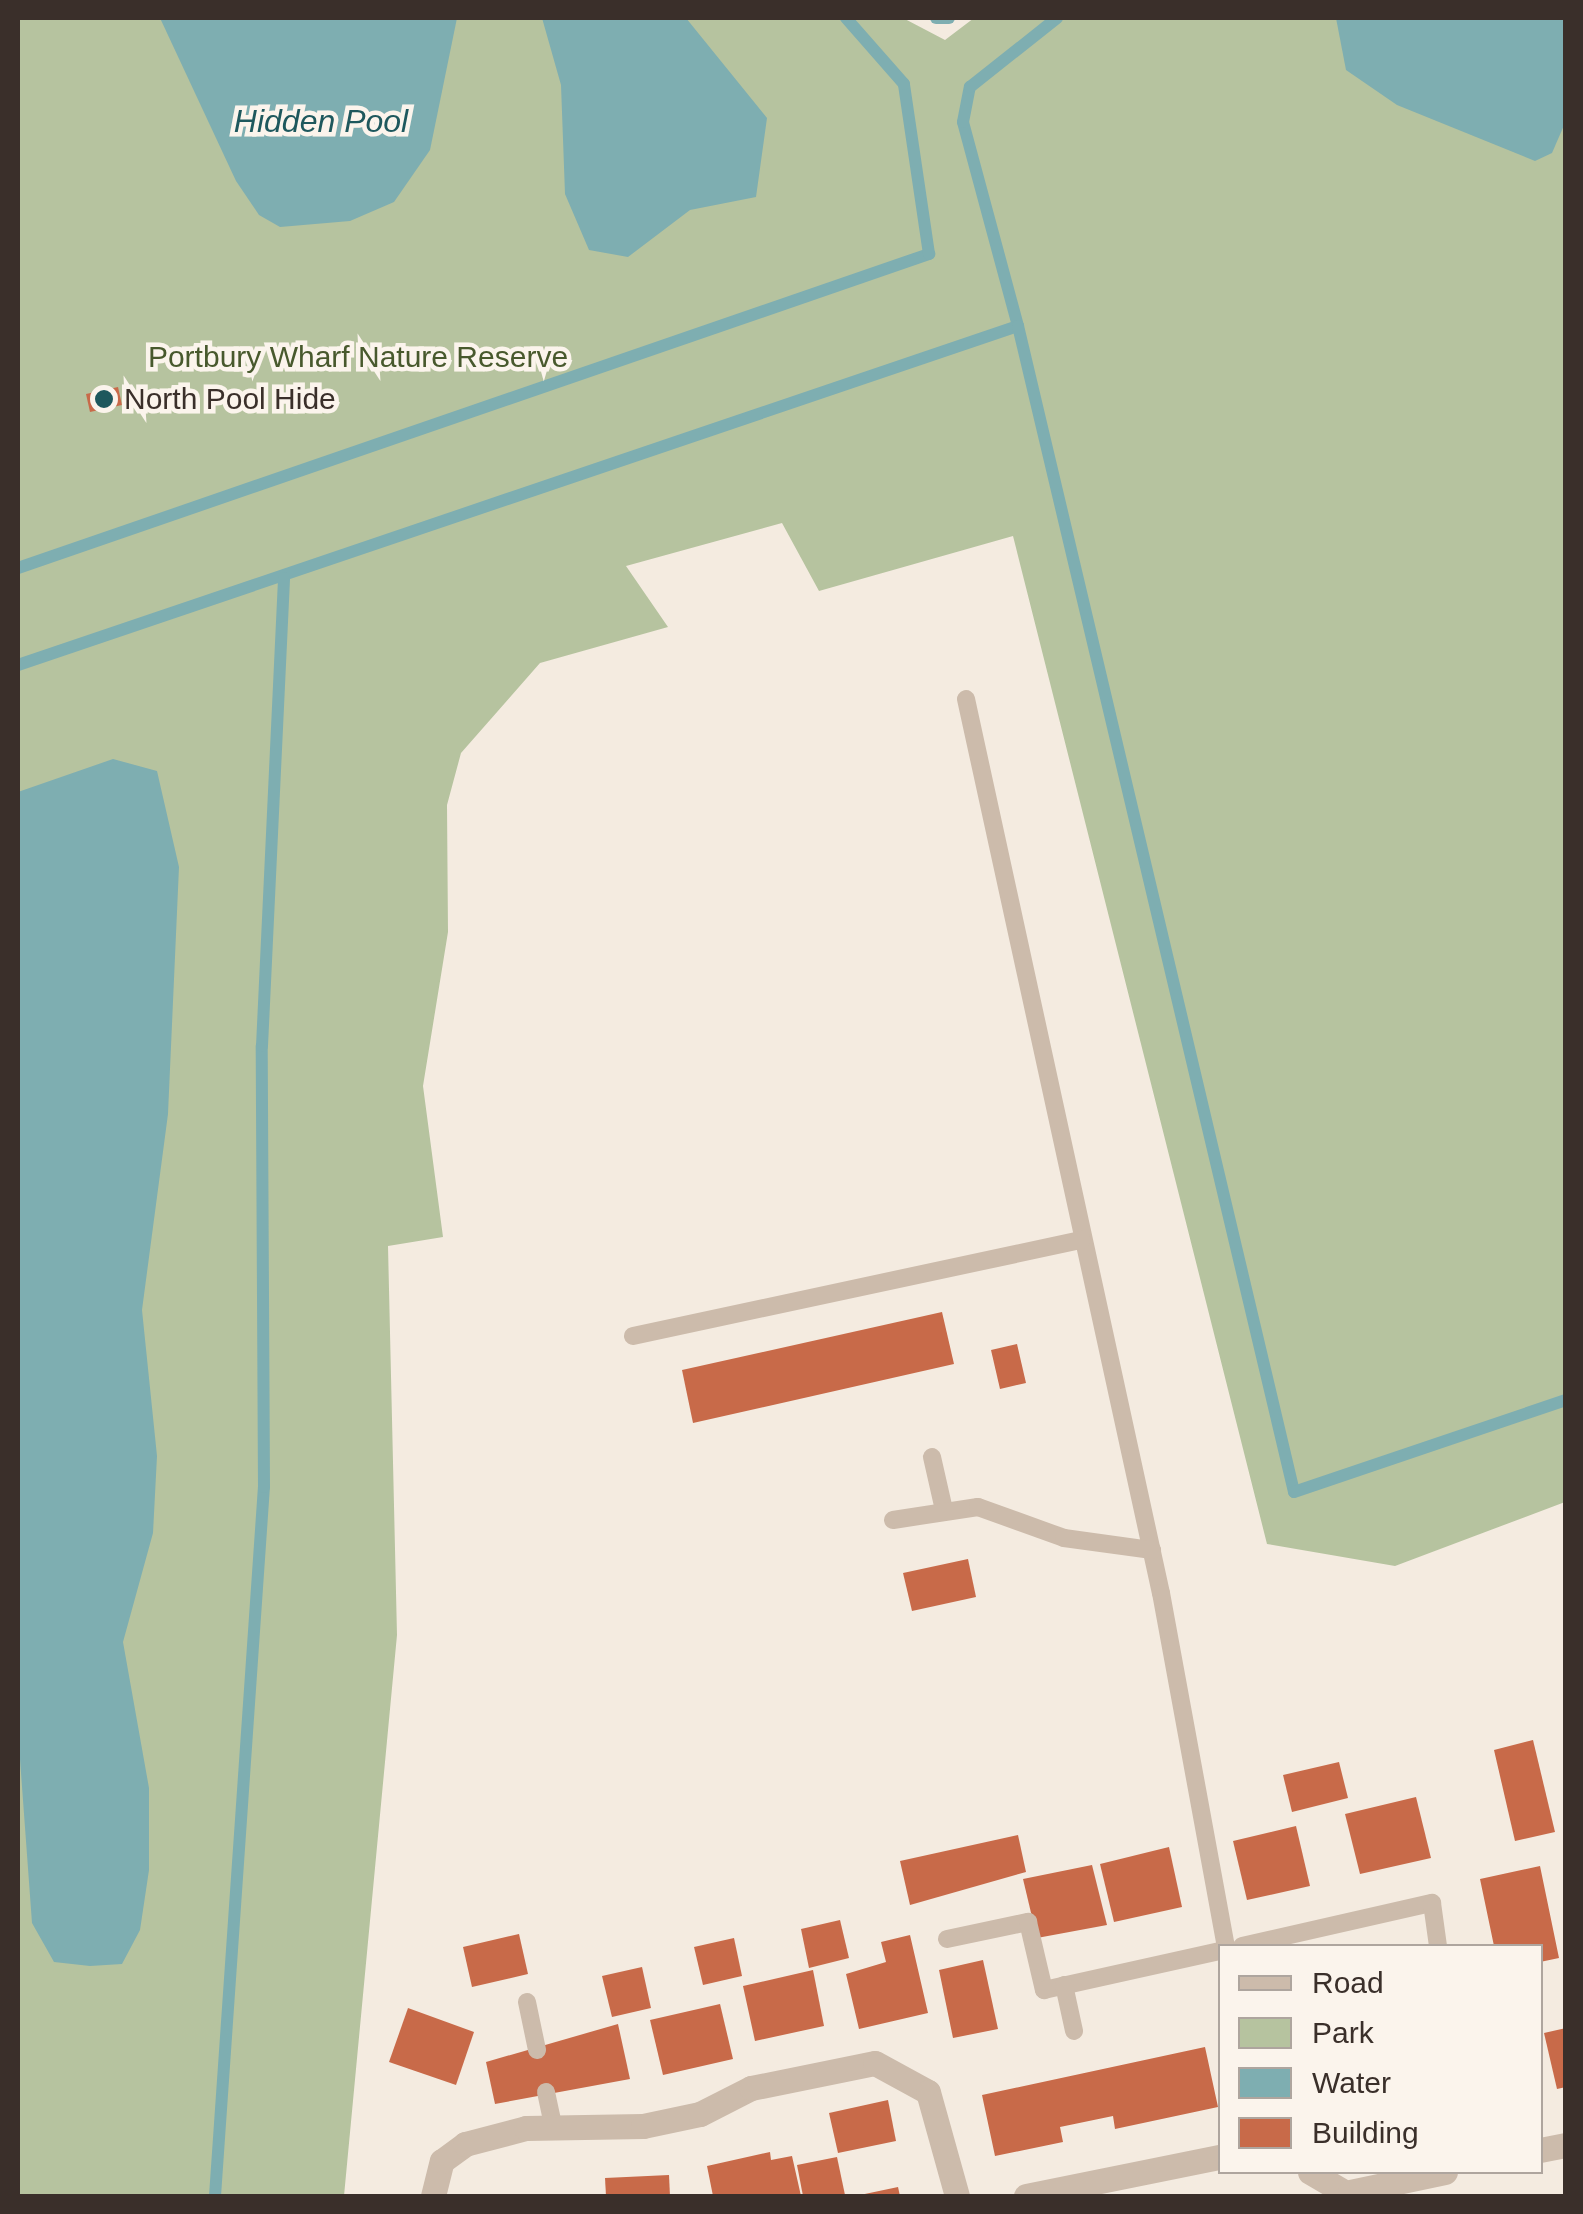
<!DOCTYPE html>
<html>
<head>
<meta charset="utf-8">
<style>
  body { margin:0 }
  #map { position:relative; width:1583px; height:2214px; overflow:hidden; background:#f4ebe0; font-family:Arial,sans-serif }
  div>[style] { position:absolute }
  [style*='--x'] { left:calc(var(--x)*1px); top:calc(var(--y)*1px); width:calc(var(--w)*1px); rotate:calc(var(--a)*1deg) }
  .green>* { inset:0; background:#b6c39f }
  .water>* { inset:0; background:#7eaeb1 }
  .stream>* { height:12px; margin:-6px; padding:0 6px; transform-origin:6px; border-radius:6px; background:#7eaeb1 }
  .building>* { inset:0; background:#c86a49 }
  .lane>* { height:18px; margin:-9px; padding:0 9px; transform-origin:9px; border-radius:9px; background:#ccbbab }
  .street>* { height:25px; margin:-12.5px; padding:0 12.5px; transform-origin:12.5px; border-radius:12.5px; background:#ccbbab }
  .dots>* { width:28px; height:28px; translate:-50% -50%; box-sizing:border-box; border:5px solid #fbf4ec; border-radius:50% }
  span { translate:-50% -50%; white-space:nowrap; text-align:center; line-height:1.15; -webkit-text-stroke:9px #fbf4ec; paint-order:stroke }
  .park-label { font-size:30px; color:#48592d }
  .poi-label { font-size:30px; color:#3a2f2a }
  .left { translate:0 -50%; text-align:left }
  .water-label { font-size:32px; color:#1e585d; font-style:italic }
  .frame { position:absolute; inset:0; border:20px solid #3a2f2a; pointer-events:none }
  .legend { position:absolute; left:1218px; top:1944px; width:325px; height:230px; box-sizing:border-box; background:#fbf4ec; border:2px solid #aea59e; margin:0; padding:12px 18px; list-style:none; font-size:30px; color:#3a2f2a }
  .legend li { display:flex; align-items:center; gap:20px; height:50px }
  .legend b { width:50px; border:2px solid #aea59e }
</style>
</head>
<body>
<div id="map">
  <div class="green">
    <div style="clip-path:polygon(18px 18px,903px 18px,945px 40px,974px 18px,1565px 18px,1565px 1502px,1395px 1566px,1267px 1544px,1013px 536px,819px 591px,782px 523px,626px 566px,668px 627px,540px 663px,461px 753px,447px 805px,448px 932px,423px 1086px,443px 1237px,388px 1246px,397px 1635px,344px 2196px,18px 2196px)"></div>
  </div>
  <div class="water">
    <div style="clip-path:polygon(160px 18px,457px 18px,430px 150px,394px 202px,350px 221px,280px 227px,259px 215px,236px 181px)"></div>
    <div style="clip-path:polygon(542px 18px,686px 18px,767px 118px,756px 197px,690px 210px,628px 257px,589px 250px,565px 194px,561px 85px)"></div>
    <div style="clip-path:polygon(1336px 18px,1565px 18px,1565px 123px,1552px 153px,1535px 161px,1397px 105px,1346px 70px)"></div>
    <div style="clip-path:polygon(113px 759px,157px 771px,179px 867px,168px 1114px,142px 1310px,157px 1456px,153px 1533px,123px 1642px,149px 1788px,149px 1870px,140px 1930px,122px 1964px,90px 1966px,54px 1962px,32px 1923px,18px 1732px,18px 792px)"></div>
  </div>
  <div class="stream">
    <div style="--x:936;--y:18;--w:13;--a:0"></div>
    <div style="--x:1018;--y:326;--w:211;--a:-105.1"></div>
    <div style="--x:963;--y:122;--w:36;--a:-79"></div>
    <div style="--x:970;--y:87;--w:111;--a:-38.4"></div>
    <div style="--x:18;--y:568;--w:964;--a:-19.02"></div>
    <div style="--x:929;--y:254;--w:172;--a:-98.4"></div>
    <div style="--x:904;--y:84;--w:88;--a:-131.3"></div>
    <div style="--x:18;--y:665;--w:1056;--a:-18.73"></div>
    <div style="--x:1018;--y:326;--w:1198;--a:76.68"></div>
    <div style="--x:1294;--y:1492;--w:287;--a:-18.7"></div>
    <div style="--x:215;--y:2196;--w:711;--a:-86.05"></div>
    <div style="--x:264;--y:1487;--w:441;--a:-90.3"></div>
    <div style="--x:262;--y:1046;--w:468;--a:-87.3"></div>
  </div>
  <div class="building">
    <div style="clip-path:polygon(118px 387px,122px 405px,90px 412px,86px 394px)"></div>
    <div style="clip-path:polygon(942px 1312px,954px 1364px,693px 1423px,682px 1370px)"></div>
    <div style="clip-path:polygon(1017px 1344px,1026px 1383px,1000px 1389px,991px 1350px)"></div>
    <div style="clip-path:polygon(968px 1559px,976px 1597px,912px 1611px,903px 1573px)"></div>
    <div style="clip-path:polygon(1533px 1740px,1555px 1832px,1515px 1841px,1494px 1750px)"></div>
    <div style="clip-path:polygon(1339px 1762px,1348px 1798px,1292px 1812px,1283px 1775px)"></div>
    <div style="clip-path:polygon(1416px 1797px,1431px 1858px,1360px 1874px,1345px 1814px)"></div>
    <div style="clip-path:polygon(1296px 1826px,1310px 1886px,1247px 1900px,1233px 1841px)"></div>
    <div style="clip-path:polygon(1018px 1835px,1026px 1872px,910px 1905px,900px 1861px)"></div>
    <div style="clip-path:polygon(1169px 1847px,1182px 1907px,1114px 1922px,1100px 1864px)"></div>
    <div style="clip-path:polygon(1092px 1865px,1107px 1925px,1037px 1938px,1023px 1879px)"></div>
    <div style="clip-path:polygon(1540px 1866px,1559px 1958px,1540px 1962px,1540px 1946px,1494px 1946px,1480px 1879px)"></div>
    <div style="clip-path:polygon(840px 1920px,849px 1958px,809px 1968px,801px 1929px)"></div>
    <div style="clip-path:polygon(519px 1934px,528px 1974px,472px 1987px,463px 1947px)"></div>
    <div style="clip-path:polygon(910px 1935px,928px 2013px,859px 2029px,846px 1974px,886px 1962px,881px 1942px)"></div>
    <div style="clip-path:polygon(734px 1938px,742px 1976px,703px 1985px,694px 1947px)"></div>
    <div style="clip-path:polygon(983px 1960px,998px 2029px,953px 2038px,939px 1970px)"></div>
    <div style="clip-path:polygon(642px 1967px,651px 2008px,612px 2017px,602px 1976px)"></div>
    <div style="clip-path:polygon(813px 1970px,824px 2026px,755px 2041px,743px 1986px)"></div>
    <div style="clip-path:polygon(720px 2004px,733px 2059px,663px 2075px,650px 2020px)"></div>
    <div style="clip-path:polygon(408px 2008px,474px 2032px,456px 2085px,389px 2062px)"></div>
    <div style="clip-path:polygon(618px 2024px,630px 2079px,495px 2104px,486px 2062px)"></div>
    <div style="clip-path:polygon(1566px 2028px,1566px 2087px,1557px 2089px,1544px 2033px)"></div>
    <div style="clip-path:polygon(1205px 2047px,1218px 2107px,1115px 2129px,1113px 2116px,1060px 2127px,1063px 2142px,995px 2156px,982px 2095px)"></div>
    <div style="clip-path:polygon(888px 2100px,896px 2141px,838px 2153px,829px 2113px)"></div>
    <div style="clip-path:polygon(770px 2152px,771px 2160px,792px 2156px,801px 2196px,713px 2196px,707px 2166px)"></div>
    <div style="clip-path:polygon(837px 2157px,845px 2195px,803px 2196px,797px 2165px)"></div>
    <div style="clip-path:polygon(669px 2175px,670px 2196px,606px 2196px,605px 2178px)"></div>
    <div style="clip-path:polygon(898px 2187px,900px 2196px,861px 2196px,860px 2195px)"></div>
  </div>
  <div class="lane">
    <div style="--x:966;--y:699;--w:915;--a:77.7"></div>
    <div style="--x:1161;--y:1593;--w:359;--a:79.6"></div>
    <div style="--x:633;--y:1336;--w:459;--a:-12.1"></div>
    <div style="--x:932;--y:1457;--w:54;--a:77.2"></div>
    <div style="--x:893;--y:1520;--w:86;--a:-8.7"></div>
    <div style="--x:978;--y:1507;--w:91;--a:19.8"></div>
    <div style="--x:1064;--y:1538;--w:89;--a:7.8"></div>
    <div style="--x:947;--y:1939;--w:83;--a:-11.9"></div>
    <div style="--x:1028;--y:1922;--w:70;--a:76.8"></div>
    <div style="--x:1044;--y:1990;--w:180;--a:-12.5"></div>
    <div style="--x:1242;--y:1946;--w:195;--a:-12.8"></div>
    <div style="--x:1432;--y:1903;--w:43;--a:82.1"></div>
    <div style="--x:1064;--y:1985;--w:47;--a:77.7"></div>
    <div style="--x:527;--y:2002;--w:49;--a:78.2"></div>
    <div style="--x:546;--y:2092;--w:35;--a:78"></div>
  </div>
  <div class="street">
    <div style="--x:1540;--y:2150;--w:26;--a:-11"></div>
    <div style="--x:1310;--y:2172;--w:48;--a:30.3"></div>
    <div style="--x:1350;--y:2192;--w:97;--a:-11.9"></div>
    <div style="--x:433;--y:2196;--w:36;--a:-76"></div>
    <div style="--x:442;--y:2161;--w:29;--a:-36"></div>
    <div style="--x:465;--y:2144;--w:63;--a:-14.7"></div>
    <div style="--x:526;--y:2128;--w:117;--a:-1"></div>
    <div style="--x:643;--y:2126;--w:58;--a:-11.9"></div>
    <div style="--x:700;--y:2114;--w:57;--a:-27"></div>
    <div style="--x:751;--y:2088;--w:126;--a:-11.4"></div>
    <div style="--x:875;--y:2063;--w:60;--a:28.7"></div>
    <div style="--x:928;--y:2092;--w:108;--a:74.4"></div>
    <div style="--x:1026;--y:2196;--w:198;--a:-11.4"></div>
  </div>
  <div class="dots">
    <div style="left:104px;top:399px;background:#1e585d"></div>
  </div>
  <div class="park-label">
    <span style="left:358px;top:357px">Portbury Wharf Nature Reserve</span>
  </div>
  <div class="poi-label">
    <span class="left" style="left:124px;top:399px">North Pool Hide</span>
  </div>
  <div class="water-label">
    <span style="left:321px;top:121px">Hidden Pool</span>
  </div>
  <div class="frame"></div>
  <ul class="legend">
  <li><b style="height:12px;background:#ccbbab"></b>Road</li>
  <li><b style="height:28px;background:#b6c39f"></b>Park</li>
  <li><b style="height:28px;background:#7eaeb1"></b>Water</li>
  <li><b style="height:28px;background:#c86a49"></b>Building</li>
  </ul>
</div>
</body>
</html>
